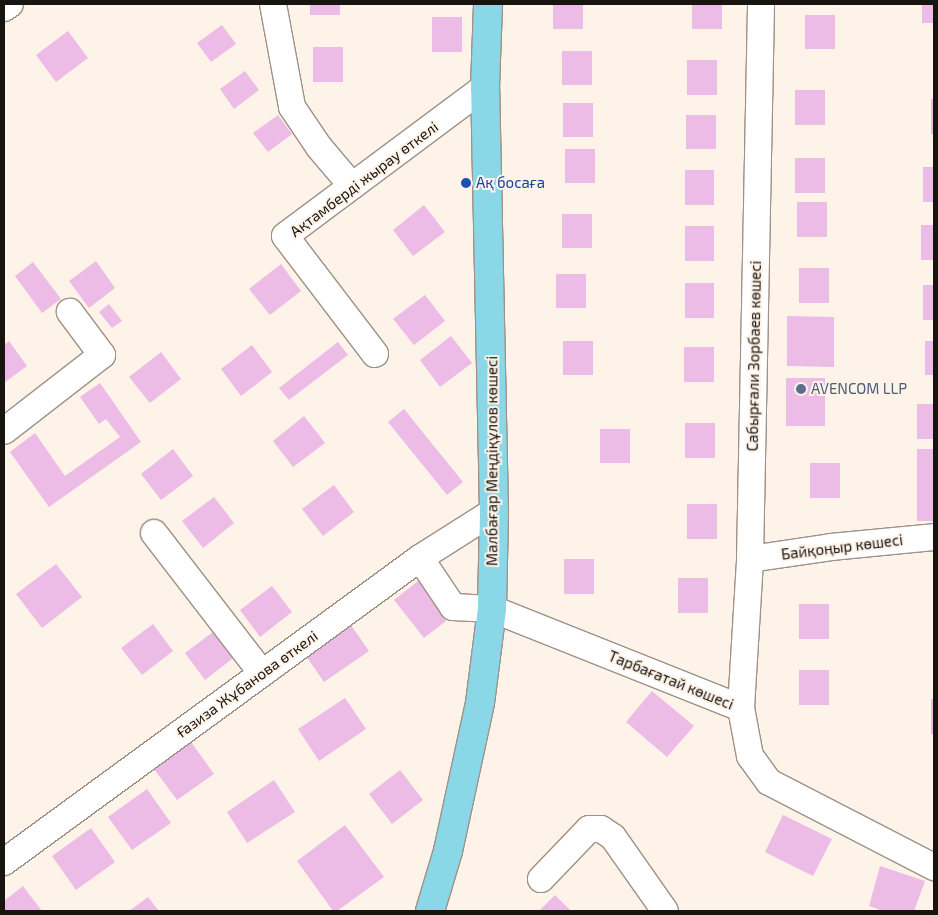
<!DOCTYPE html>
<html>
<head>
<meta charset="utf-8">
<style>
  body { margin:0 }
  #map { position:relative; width:938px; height:915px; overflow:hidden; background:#fef3e9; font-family:"Exo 2",sans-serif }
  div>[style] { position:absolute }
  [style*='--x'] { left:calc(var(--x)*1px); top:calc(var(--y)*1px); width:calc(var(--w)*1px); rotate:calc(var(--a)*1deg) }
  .building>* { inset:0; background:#ecbbe6 }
  .roads { filter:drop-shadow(1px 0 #9e9187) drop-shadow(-1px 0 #9e9187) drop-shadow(0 1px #9e9187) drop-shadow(0 -1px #9e9187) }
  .minor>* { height:26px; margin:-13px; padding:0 13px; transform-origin:13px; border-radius:13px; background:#fff }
  .major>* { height:28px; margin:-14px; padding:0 14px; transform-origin:14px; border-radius:14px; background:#89d7e7 }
  .dots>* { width:14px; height:14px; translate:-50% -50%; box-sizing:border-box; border:2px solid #fef3e9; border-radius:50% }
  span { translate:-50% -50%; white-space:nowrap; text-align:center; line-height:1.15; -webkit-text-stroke:4px #fef3e9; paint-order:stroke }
  .street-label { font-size:15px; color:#181410 }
  .transit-label { font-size:15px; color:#164399 }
  .left { translate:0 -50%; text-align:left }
  .service-label { font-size:15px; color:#4e5e75 }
  .frame { position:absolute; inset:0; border:5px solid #181410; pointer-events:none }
</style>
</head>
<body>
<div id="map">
  <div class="building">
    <div style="clip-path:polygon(310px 4px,340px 4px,340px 15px,310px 15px)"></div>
    <div style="clip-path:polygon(553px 4px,583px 4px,583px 29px,553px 29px)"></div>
    <div style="clip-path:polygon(692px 4px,722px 4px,722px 29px,692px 29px)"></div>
    <div style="clip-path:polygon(922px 4px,934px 4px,934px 23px,922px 23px)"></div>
    <div style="clip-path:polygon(805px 15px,835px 15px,835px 49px,805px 49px)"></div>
    <div style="clip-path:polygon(432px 17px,462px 17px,462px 52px,432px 52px)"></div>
    <div style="clip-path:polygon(222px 25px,236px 44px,211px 62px,197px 43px)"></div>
    <div style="clip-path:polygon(68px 31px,88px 58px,56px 82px,36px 55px)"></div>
    <div style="clip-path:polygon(313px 47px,343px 47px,343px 82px,313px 82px)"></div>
    <div style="clip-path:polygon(562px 51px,592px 51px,592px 85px,562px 85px)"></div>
    <div style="clip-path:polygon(687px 60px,717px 60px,717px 95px,687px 95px)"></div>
    <div style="clip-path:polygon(245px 71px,259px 90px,234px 109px,220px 89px)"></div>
    <div style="clip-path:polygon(795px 90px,825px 90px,825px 125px,795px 125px)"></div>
    <div style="clip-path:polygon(931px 99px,934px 99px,934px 134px,931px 134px)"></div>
    <div style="clip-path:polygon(563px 103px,593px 103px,593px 137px,563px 137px)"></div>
    <div style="clip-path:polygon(278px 115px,292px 134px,268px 152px,253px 133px)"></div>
    <div style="clip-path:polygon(686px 115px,716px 115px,716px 149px,686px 149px)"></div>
    <div style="clip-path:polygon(565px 149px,595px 149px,595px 183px,565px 183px)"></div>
    <div style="clip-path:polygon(795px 158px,825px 158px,825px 193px,795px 193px)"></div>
    <div style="clip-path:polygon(923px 167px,934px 167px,934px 202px,923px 202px)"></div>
    <div style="clip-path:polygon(685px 170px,714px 170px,714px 205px,685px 205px)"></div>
    <div style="clip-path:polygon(797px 202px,827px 202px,827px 237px,797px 237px)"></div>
    <div style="clip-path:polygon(424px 205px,445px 232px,413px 256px,393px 230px)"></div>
    <div style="clip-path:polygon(562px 214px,592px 214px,592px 248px,562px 248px)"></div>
    <div style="clip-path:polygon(921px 225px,934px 225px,934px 260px,921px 260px)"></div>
    <div style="clip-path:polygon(685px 226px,714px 226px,714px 261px,685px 261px)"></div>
    <div style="clip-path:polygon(96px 261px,115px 288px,89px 308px,69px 281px)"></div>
    <div style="clip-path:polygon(33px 262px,61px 299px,42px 313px,15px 276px)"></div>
    <div style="clip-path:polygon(281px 264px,301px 291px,270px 315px,249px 289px)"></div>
    <div style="clip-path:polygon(799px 268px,829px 268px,829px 303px,799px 303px)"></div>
    <div style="clip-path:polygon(556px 274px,586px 274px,586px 308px,556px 308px)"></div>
    <div style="clip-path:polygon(685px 283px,714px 283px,714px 318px,685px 318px)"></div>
    <div style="clip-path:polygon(923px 285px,934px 285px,934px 320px,923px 320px)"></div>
    <div style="clip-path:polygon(425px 295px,445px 321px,414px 345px,393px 319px)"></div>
    <div style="clip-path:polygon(109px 304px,122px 321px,112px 328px,99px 312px)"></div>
    <div style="clip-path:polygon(787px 316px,834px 317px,834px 367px,787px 366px)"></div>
    <div style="clip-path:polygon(451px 336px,472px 363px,440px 387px,420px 360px)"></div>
    <div style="clip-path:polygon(9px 341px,27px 366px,4px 383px,4px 345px)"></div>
    <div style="clip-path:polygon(563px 341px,593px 341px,593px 375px,563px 375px)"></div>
    <div style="clip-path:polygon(925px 341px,934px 341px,934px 375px,925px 375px)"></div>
    <div style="clip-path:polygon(338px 342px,348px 355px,289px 400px,279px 388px)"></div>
    <div style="clip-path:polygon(252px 345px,272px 372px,241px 396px,221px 369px)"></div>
    <div style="clip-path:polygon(684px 347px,714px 347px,714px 382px,684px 382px)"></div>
    <div style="clip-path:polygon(161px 352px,181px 379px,150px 403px,129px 377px)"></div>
    <div style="clip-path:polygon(786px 378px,825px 378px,825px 426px,786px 426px)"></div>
    <div style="clip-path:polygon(100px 383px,141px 442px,49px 507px,10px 452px,35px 433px,65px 476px,120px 437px,106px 419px,99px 424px,80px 397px)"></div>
    <div style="clip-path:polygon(917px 404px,934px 404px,934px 439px,917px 439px)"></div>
    <div style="clip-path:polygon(404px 409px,463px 482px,447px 495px,388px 422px)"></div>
    <div style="clip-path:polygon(304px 416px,325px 443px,293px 467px,273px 441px)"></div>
    <div style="clip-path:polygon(685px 423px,715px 423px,715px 458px,685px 458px)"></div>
    <div style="clip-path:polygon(600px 429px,630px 429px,630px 463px,600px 463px)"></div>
    <div style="clip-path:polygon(173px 449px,193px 476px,161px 500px,141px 474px)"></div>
    <div style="clip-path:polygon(917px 449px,934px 449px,934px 521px,917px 521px)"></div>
    <div style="clip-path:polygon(810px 463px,840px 463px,840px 498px,810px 498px)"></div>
    <div style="clip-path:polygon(334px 485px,354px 512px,323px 536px,302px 509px)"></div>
    <div style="clip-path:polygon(214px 497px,234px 523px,203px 548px,182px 521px)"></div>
    <div style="clip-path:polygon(687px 504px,717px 504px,717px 539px,687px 539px)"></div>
    <div style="clip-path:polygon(564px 559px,594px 559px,594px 594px,564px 594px)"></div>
    <div style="clip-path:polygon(56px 564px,82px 597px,42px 628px,16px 594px)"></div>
    <div style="clip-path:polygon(422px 578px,446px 608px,440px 613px,446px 621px,424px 638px,394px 600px)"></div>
    <div style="clip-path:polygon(678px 578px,708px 578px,708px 613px,678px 613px)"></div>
    <div style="clip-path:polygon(272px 586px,292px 612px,260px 637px,240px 610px)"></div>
    <div style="clip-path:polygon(799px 604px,829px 604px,829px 639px,799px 639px)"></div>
    <div style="clip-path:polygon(153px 624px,173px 651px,142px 675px,121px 648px)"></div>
    <div style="clip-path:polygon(351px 625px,369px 651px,324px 682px,306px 656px)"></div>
    <div style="clip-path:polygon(217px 629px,237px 655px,205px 680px,185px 653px)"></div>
    <div style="clip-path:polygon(799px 670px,829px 670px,829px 705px,799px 705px)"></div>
    <div style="clip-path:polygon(652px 691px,694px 726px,667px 757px,626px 722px)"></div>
    <div style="clip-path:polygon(345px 698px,366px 729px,319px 761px,298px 729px)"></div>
    <div style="clip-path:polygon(931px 699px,934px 699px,934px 734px,931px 734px)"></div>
    <div style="clip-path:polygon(191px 742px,214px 774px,177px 800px,154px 769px)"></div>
    <div style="clip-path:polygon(400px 770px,423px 800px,392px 824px,369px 794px)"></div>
    <div style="clip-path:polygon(274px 780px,295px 812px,247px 843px,227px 812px)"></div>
    <div style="clip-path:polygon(147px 789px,171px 823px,132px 850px,108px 817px)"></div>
    <div style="clip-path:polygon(783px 815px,832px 839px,813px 876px,765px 852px)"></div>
    <div style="clip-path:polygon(345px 825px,384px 877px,337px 911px,333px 911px,297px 861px)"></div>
    <div style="clip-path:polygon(91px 828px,115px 862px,76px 890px,52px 856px)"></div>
    <div style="clip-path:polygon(880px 866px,925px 881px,914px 911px,883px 911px,869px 906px)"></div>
    <div style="clip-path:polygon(23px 886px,42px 911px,4px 911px,4px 901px)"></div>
    <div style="clip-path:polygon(555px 895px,571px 911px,539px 911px)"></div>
    <div style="clip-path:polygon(148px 897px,159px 911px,129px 911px)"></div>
  </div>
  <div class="roads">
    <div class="minor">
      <div style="--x:273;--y:4;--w:105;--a:79.5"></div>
      <div style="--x:292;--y:107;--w:48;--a:56"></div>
      <div style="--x:319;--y:147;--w:51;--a:49.8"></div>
      <div style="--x:4;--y:8;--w:7;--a:-34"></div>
      <div style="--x:375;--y:354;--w:148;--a:-127.3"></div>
      <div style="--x:285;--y:236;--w:249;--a:-36.7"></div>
      <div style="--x:4;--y:431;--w:124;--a:-37.8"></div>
      <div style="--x:102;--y:355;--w:54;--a:-126.7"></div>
      <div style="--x:154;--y:533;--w:177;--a:52.4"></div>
      <div style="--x:420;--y:558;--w:59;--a:56"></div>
      <div style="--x:453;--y:607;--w:39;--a:3"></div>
      <div style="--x:492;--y:609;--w:268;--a:21.7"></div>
      <div style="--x:741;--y:708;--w:49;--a:79.4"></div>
      <div style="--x:750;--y:756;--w:32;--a:54"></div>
      <div style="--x:769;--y:782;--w:186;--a:27.3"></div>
      <div style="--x:750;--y:559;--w:82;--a:-8.4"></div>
      <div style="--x:831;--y:547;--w:103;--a:-5.5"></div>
      <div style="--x:741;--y:708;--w:149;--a:-86.5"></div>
      <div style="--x:750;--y:559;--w:555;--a:-88.86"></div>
      <div style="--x:4;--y:862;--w:515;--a:-36.16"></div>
      <div style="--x:420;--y:558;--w:88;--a:-32.4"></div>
      <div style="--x:541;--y:879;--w:69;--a:-46.2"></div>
      <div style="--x:589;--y:829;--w:12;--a:0"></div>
      <div style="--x:601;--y:829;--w:14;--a:34"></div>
      <div style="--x:613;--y:837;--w:90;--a:54.9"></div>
    </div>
    <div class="major">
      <div style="--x:430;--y:911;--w:63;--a:-73.3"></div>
      <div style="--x:448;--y:851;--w:151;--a:-77.8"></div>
      <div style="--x:480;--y:703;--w:95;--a:-82.7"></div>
      <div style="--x:492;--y:609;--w:98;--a:-88.8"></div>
      <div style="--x:494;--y:511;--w:424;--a:-91.2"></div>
      <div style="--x:485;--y:87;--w:83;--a:-87.9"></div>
    </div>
  </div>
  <div class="dots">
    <div style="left:466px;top:183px;background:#1a4fb4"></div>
    <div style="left:801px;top:389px;background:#5c6f8a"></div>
  </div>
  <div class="street-label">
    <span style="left:364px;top:179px;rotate:-37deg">Ақтамберді жырау өткелі</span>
    <span style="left:754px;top:356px;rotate:-89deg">Сабырғали Зорбаев көшесі</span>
    <span style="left:492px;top:461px;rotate:-90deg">Малбағар Меңдіқұлов көшесі</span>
    <span style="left:842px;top:547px;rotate:-7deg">Байқоңыр көшесi</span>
    <span style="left:671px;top:680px;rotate:22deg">Тарбағатай көшесi</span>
    <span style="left:247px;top:684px;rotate:-36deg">Ғазиза Жұбанова өткелі</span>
  </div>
  <div class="transit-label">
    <span class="left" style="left:476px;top:183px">Ақ босаға</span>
  </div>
  <div class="service-label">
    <span class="left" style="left:811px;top:389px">AVENCOM LLP</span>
  </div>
  <div class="frame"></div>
</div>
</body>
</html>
